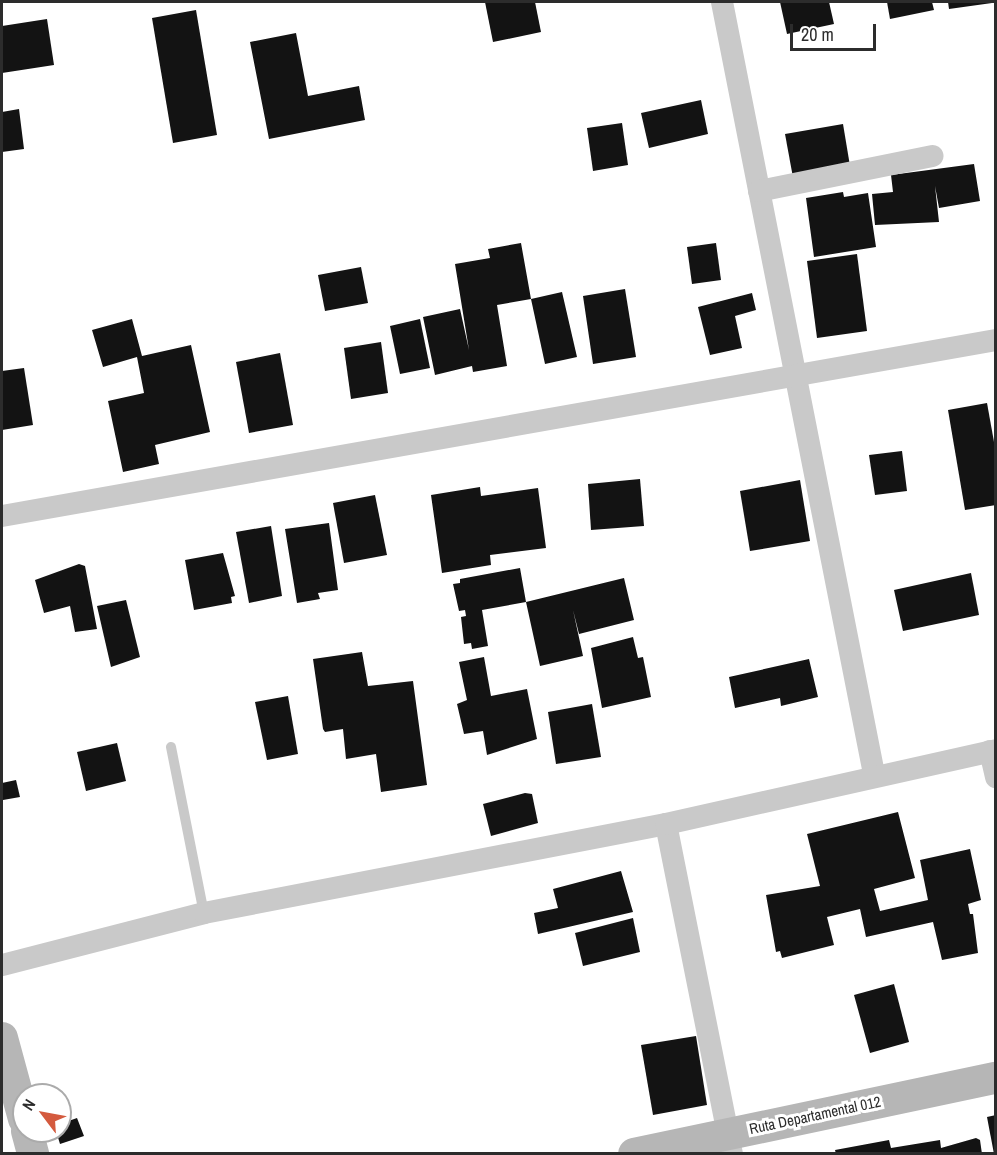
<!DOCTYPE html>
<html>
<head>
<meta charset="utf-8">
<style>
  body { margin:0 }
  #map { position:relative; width:997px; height:1155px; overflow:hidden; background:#fff; font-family:"Archivo Narrow",sans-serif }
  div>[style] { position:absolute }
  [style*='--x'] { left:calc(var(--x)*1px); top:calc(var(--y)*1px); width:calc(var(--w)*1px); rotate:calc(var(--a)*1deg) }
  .building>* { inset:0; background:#131313 }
  .lane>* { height:10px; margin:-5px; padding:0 5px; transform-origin:5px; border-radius:5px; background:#c9c9c9 }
  .street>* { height:22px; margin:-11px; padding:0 11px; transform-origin:11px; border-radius:11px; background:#c9c9c9 }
  .secondary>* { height:32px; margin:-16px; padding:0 16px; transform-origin:16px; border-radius:16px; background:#b6b6b6 }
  span { translate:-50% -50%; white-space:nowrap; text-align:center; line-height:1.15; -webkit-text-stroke:6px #fff; paint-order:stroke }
  .street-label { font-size:15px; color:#2c2c2c }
  .frame { position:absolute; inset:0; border:3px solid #2c2c2c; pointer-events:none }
  .north { position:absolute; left:12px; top:1083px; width:60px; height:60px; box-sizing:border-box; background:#fff; border:2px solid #ababab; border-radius:50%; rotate:302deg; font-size:16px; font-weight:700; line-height:24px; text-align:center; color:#2c2c2c }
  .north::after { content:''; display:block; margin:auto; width:21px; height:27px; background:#d45a3e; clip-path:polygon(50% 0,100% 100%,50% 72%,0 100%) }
  .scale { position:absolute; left:790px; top:24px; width:86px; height:27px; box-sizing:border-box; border:3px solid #2c2c2c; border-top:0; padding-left:8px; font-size:18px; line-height:21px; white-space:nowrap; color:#2c2c2c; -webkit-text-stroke:4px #fff; paint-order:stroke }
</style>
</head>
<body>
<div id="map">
  <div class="building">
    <div style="clip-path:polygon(485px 2px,535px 2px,541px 32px,493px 42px)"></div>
    <div style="clip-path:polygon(780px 2px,829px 2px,834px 24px,787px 34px)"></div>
    <div style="clip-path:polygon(887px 2px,932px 2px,934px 10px,890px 19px)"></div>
    <div style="clip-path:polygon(948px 2px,992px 2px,992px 3px,949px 9px)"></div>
    <div style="clip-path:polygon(196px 10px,217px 135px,173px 143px,152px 18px)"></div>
    <div style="clip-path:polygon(47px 19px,54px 65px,2px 73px,2px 26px)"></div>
    <div style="clip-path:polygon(296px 33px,308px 96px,359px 86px,365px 120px,269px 139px,250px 42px)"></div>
    <div style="clip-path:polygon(701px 100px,708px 134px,649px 148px,641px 113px)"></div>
    <div style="clip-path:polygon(19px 109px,24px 149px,2px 152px,2px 112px)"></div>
    <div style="clip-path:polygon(622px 123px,628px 165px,593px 171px,587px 128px)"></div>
    <div style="clip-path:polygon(843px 124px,851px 172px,794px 183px,785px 134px)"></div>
    <div style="clip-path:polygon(974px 164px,980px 201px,939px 208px,935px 186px,939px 222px,875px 225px,872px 194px,893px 192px,891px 175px)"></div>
    <div style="clip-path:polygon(843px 192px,844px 197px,868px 193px,876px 247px,814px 257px,806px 198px)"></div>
    <div style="clip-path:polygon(521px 243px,531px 299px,497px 305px,507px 366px,473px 372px,472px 366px,435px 375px,423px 317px,460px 309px,469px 350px,455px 264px,490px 258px,488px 249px)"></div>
    <div style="clip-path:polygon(716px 243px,721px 280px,692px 284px,687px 247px)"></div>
    <div style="clip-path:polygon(857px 254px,867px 331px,817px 338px,807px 261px)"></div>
    <div style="clip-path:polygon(361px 267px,368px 303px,325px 311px,318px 275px)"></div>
    <div style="clip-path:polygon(625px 289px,636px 357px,593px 364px,583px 296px)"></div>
    <div style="clip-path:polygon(562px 292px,577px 357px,545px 364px,531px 299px)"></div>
    <div style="clip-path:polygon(752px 293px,756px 310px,735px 316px,742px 348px,710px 355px,698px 307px)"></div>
    <div style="clip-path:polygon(132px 319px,142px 356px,191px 345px,210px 432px,155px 445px,159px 464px,123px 472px,108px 401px,144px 393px,137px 357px,103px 367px,92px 330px)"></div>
    <div style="clip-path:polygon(420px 319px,430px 368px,400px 374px,390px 326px)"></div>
    <div style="clip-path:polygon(381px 342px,388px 393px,351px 399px,344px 348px)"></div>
    <div style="clip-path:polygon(280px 353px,293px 425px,249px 433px,236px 362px)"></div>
    <div style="clip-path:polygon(24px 368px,33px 425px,2px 430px,2px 371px)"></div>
    <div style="clip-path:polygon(987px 403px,996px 453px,996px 505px,965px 510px,948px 410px)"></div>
    <div style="clip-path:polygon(902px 451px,907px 491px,875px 495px,869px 455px)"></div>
    <div style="clip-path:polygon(640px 479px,644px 526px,591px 530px,588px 484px)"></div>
    <div style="clip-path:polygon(800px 480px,810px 541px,750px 551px,740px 491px)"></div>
    <div style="clip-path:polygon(480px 487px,481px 496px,538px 488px,546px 548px,490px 555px,491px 565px,442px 573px,431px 495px)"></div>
    <div style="clip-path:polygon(375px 495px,387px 555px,344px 563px,333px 503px)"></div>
    <div style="clip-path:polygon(329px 523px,338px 590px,318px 593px,320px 599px,297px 603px,285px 529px)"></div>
    <div style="clip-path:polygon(271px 526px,282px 596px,249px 603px,236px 532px)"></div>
    <div style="clip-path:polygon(223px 553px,235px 596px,231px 597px,232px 603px,194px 610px,185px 560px)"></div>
    <div style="clip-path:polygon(79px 564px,85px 566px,97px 629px,75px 632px,70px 606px,44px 613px,35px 580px)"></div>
    <div style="clip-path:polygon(520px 568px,526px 602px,624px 578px,634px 620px,579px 634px,573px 610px,583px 656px,540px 666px,526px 602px,482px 610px,488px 646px,472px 649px,471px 643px,464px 644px,461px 617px,466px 616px,465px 610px,459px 611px,453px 584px,460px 583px,460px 579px)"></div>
    <div style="clip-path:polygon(971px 573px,979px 615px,903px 631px,894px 590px)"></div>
    <div style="clip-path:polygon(126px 600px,140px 657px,111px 667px,97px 606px)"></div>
    <div style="clip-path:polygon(633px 637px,638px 658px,643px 657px,651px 697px,602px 708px,591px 648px)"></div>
    <div style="clip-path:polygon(362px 652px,368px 686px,413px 681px,427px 785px,381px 792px,376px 754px,346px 759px,343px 729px,325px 732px,323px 729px,313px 659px)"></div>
    <div style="clip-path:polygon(484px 657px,491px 696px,527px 689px,537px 739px,487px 755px,483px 731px,464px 734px,457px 704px,467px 700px,459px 662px)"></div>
    <div style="clip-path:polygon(809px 659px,818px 697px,781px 706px,780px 698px,735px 708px,729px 677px)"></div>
    <div style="clip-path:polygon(288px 696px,298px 754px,267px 760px,255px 702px)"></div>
    <div style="clip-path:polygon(592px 704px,601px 757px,556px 764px,548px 712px)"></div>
    <div style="clip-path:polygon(117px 743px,126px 781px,86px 791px,77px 752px)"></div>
    <div style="clip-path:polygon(16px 780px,20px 797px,3px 800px,2px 783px)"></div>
    <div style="clip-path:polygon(525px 793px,532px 794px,538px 823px,491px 836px,483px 804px)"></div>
    <div style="clip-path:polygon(898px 812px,915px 878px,874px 889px,880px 911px,928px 900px,920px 860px,970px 849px,981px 900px,968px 904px,970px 914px,973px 914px,978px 953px,942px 960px,933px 922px,866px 937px,860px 909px,827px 917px,834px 945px,782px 958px,780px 951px,776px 952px,766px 895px,820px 886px,807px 834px)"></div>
    <div style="clip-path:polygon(621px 871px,633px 912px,538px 934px,534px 913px,558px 908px,553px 889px)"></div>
    <div style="clip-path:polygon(633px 918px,640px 952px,583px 966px,575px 933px)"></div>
    <div style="clip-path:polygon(894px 984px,909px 1042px,870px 1053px,854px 995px)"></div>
    <div style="clip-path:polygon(696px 1036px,707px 1105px,653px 1115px,641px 1045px)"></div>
    <div style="clip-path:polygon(996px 1115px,996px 1154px,994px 1154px,987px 1117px)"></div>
    <div style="clip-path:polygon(77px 1118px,84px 1136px,60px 1144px,56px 1131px,60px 1131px,60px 1124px)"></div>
    <div style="clip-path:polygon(976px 1138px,980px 1140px,982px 1154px,836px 1154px,835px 1150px,889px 1140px,891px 1148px,940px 1140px,941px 1148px)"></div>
  </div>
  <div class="lane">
    <div style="--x:171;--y:747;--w:169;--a:78.8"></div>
  </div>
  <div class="street">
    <div style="--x:722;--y:2;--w:787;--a:78.86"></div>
    <div style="--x:759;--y:191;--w:177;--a:-11.4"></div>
    <div style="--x:2;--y:516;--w:1009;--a:-10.04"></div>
    <div style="--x:990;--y:751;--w:27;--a:77"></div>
    <div style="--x:666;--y:824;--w:337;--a:78.7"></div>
    <div style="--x:2;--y:965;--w:209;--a:-14.4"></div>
    <div style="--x:204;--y:913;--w:470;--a:-10.9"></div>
    <div style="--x:666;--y:824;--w:338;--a:-12.6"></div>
  </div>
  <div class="secondary">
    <div style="--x:2;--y:1038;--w:84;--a:74.8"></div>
    <div style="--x:27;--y:1131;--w:24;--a:75"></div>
    <div style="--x:634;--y:1154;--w:370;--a:-11.9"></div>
  </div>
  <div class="street-label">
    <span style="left:815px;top:1115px;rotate:-12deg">Ruta Departamental 012</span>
  </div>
  <div class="frame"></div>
  <div class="north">N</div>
  <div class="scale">20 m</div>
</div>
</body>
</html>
